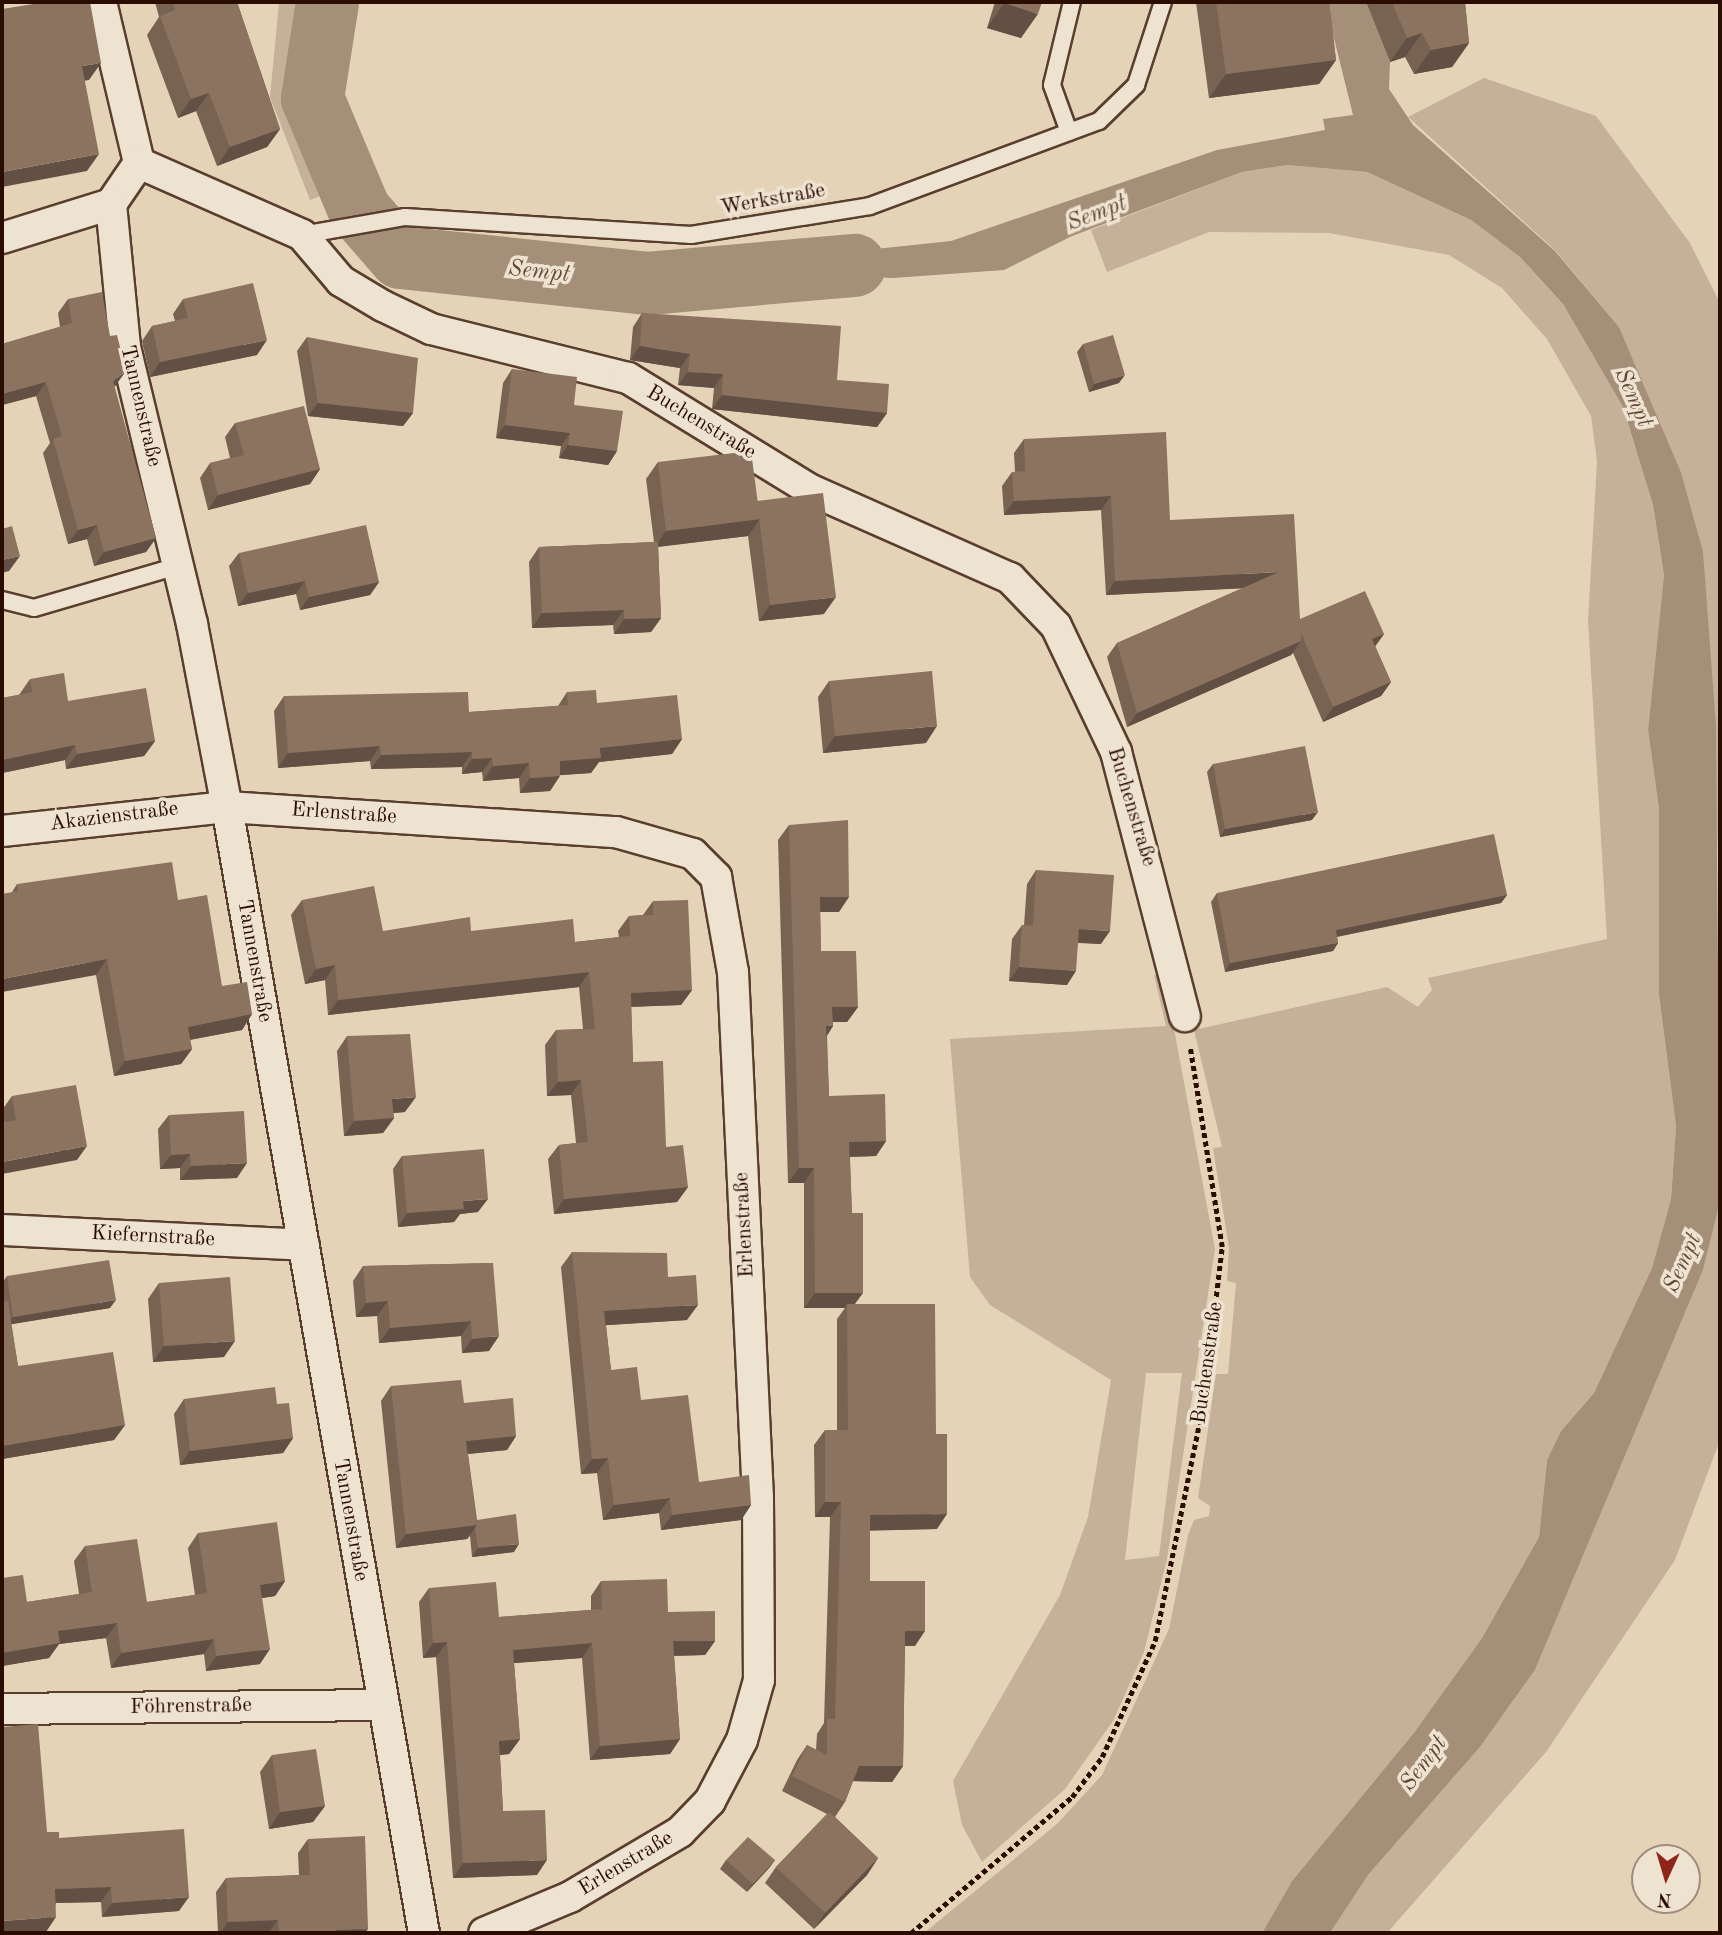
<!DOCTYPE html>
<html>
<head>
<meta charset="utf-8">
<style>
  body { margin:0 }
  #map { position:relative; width:1722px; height:1935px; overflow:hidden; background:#e5d3b8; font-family:"Old Standard TT",serif }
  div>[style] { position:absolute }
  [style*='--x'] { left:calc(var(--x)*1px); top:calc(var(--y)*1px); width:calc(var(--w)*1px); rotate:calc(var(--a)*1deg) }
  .green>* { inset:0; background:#c5b199 }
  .water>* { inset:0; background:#a58f79 }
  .river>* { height:63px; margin:-31.5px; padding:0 31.5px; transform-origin:31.5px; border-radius:31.5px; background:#a58f79 }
  .path>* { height:4.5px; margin-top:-2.25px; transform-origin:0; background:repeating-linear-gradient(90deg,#2a0c00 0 5px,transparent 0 8.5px) }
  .roads { filter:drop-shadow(2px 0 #593e2e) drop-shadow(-2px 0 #593e2e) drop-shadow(0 2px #593e2e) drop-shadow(0 -2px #593e2e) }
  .lane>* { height:16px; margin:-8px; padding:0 8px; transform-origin:8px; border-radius:8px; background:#eee2d1 }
  .street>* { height:30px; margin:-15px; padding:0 15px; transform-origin:15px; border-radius:15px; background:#eee2d1 }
  .wall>* { inset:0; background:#786353 }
  .shaded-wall>* { inset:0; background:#615043 }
  .building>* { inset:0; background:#8b7360 }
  span { translate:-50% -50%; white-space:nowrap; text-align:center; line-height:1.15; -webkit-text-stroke:7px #eee2d1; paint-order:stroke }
  .street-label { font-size:21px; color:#2a0c00 }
  .water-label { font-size:23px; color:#614736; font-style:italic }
  .frame { position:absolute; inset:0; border:4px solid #2a0c00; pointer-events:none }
  .north { position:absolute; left:1631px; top:1844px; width:70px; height:70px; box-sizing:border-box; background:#eee2d1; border:2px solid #a08c7d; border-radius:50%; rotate:184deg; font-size:19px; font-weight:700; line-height:28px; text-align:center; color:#2a0c00 }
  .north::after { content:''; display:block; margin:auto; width:24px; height:32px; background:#8f2418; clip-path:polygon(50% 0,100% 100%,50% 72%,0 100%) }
</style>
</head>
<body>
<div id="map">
  <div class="green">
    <div style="clip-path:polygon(279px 2px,357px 2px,338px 70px,350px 126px,386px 193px,359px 181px,310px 200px,270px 97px)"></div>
    <div style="clip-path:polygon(1484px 78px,1596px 116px,1690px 243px,1720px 303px,1720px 892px,1703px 551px,1681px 472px,1619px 327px,1555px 250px,1408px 117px)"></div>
    <div style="clip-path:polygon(1287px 165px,1367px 172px,1471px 220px,1520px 257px,1563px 304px,1623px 407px,1653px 505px,1664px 575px,1648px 730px,1659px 809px,1659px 995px,1676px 1126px,1671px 1199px,1652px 1268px,1594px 1393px,1561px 1431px,1547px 1460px,1539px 1537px,1482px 1638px,1413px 1734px,1292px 1881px,1262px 1933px,924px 1933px,1057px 1824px,1102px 1775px,1169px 1629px,1188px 1535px,1194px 1520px,1209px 1516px,1210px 1506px,1198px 1498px,1216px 1374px,1228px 1374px,1236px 1283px,1227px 1281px,1229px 1248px,1213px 1148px,1222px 1147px,1194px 1030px,1387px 987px,1418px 1007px,1432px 990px,1428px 978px,1607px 939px,1588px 621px,1597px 461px,1591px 416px,1547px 339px,1502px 288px,1449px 255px,1329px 233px,1209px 232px,1107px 272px,1091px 230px,1242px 172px)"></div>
    <div style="clip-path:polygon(evenodd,1154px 975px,1160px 975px,1175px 1034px,1215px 1249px,1167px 1559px,1144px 1652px,1113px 1721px,1065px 1789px,982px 1862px,962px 1825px,953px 1781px,1060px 1595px,1088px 1517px,1111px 1380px,990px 1305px,970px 1277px,950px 1039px,1166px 1026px,1154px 975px,1146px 1373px,1182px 1373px,1159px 1556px,1125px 1560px,1146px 1373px)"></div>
    <div style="clip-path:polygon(1720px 1202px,1720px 1440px,1675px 1560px,1546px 1752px,1387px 1933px,1330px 1933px,1368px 1875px,1480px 1747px,1535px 1670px,1703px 1270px)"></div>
  </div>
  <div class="water">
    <div style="clip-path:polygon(1325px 2px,1366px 2px,1390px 62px,1389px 89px,1413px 125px,1555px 251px,1619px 327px,1681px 472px,1703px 551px,1716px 726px,1720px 1202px,1703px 1270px,1535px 1670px,1480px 1747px,1368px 1875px,1330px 1933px,1262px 1933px,1292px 1881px,1413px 1734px,1482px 1638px,1539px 1537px,1547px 1460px,1561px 1431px,1594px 1393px,1652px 1268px,1671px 1199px,1676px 1126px,1659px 995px,1659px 809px,1648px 730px,1664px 575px,1653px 505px,1623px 407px,1563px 304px,1520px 257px,1471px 220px,1367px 172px,1287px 165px,1242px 172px,1072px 236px,1004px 270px,893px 278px,766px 273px,800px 257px,951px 241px,1217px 150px,1325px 130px,1323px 119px,1353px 115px)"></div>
  </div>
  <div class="river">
    <div style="--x:327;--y:2;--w:97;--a:98.9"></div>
    <div style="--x:312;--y:98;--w:121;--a:67.2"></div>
    <div style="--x:359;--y:210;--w:62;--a:48.9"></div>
    <div style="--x:400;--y:257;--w:248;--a:6"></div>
    <div style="--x:647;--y:283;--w:208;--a:-5"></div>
  </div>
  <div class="path">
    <div style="--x:911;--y:1933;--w:211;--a:-40.2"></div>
    <div style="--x:1072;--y:1797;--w:50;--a:-53.1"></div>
    <div style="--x:1102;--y:1757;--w:128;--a:-65.4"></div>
    <div style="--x:1155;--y:1641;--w:240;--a:-78.5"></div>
    <div style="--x:1203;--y:1406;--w:160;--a:-83.2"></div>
    <div style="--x:1222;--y:1247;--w:202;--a:-99.1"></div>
  </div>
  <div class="roads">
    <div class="lane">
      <div style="--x:1069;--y:132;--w:50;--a:-109.9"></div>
      <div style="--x:1052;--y:85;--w:85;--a:-76.5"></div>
      <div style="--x:302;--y:235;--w:105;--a:-9.9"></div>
      <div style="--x:405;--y:217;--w:287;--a:3.6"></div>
      <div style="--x:691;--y:235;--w:181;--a:-9.2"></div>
      <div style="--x:870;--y:206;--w:244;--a:-20.4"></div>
      <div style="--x:1099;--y:121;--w:52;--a:-44.2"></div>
      <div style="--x:1136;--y:85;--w:87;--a:-72"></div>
      <div style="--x:2;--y:600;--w:33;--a:14"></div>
      <div style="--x:34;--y:608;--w:150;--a:-16.3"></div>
    </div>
    <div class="street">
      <div style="--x:101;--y:2;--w:165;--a:76.7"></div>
      <div style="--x:139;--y:163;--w:50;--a:124.3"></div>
      <div style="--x:111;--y:204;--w:144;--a:84.4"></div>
      <div style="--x:125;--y:347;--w:285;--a:76.4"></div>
      <div style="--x:192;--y:624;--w:186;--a:79.2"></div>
      <div style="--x:227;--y:807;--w:1143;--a:80.08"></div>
      <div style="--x:139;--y:163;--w:178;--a:23.8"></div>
      <div style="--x:302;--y:235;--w:60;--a:49.7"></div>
      <div style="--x:341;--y:281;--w:49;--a:30.8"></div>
      <div style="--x:383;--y:306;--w:53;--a:25.6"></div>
      <div style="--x:431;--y:329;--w:203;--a:14"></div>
      <div style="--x:628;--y:378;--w:215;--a:31.5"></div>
      <div style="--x:811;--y:490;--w:218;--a:23.9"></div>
      <div style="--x:1010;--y:578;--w:66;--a:46.2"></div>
      <div style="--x:1056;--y:626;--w:140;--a:64.5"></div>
      <div style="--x:1116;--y:752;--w:273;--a:75.4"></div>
      <div style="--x:2;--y:238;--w:114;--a:-17.3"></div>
      <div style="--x:2;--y:831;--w:226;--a:-6.1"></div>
      <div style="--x:227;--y:807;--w:390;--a:3.7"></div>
      <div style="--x:616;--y:832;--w:80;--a:15.9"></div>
      <div style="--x:693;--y:854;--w:33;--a:45"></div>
      <div style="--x:716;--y:877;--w:97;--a:79.9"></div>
      <div style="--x:733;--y:972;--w:527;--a:87.28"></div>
      <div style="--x:758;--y:1498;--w:182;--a:89.7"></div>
      <div style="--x:759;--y:1680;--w:62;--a:105.8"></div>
      <div style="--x:742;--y:1740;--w:69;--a:117.7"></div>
      <div style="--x:710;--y:1801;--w:43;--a:134.1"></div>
      <div style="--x:680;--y:1832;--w:128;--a:149.4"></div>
      <div style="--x:570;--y:1897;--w:93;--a:157.3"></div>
      <div style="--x:2;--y:1230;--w:302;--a:2.8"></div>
      <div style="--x:2;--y:1709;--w:379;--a:-0.6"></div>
    </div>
  </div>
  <div class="wall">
    <div style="clip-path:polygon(155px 2px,237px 2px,280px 129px,267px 147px,217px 166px,196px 111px,178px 118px,147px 35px,159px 17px)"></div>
    <div style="clip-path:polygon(995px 2px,1042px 2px,1021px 38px,987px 28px)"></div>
    <div style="clip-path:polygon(1196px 2px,1329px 2px,1336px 60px,1319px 84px,1209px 98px)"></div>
    <div style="clip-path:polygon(1366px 2px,1465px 2px,1469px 43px,1452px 67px,1414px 74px,1405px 57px,1390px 62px)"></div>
    <div style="clip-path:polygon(68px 299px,116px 385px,114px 387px,156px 538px,146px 552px,94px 566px,87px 539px,68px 544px,43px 453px,50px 443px,36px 396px,2px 405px,2px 344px,60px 327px,58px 313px)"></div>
    <div style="clip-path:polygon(183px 299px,257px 355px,150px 377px,142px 341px,152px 326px,175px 321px,173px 314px)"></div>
    <div style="clip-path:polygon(642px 313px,837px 380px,887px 413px,877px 427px,712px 409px,714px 388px,678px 385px,680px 368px,630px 360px,633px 327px)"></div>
    <div style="clip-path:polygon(307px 337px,413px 413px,403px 426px,308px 416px,297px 351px)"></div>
    <div style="clip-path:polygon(1083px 344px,1119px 383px,1089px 392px,1077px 352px)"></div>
    <div style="clip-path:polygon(512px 369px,574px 405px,617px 451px,608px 465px,559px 458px,561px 446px,496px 438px,503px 383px)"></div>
    <div style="clip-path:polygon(235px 423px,320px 469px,310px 484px,208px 510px,200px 478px,210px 463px,230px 458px,225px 437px)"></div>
    <div style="clip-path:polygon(1024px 439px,1170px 520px,1300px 619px,1384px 634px,1375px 646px,1391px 682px,1381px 696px,1323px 722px,1293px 653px,1291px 655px,1127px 727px,1107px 657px,1117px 643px,1243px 588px,1106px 595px,1101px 510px,1004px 515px,1002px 486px,1012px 472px,1015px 472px,1014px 453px)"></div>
    <div style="clip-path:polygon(658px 462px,757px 501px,824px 614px,759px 621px,748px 536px,658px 547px,661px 618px,651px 632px,614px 634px,613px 625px,532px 628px,529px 562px,539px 547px,654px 542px,646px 479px)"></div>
    <div style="clip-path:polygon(239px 553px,379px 582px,370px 595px,300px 610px,296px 594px,238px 606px,229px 566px)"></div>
    <div style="clip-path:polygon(30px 679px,68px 701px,155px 741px,144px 756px,66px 769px,65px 760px,2px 773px,2px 698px,19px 695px)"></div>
    <div style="clip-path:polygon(829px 681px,926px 743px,823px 753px,818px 697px)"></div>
    <div style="clip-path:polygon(567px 692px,597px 703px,682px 739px,672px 754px,599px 762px,591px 773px,560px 775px,550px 791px,520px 793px,519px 778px,483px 781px,482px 772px,462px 774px,462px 767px,371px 769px,370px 761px,278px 768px,274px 711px,284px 696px,469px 712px,558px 706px)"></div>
    <div style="clip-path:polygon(1213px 764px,1312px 820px,1220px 837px,1207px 772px)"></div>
    <div style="clip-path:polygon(789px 825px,839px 912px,820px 912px,821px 951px,858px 1007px,847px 1022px,833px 1022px,833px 1026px,827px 1036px,829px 1096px,886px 1141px,876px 1156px,850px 1157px,855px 1304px,937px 1529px,870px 1530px,870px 1581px,915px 1646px,905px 1646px,903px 1766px,892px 1782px,853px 1781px,845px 1802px,835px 1817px,878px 1858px,867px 1875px,814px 1929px,765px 1883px,776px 1867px,827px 1814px,782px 1791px,797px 1760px,807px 1745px,816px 1750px,817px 1734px,824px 1723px,830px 1517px,815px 1517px,814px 1445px,825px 1430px,837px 1430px,837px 1319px,845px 1308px,804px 1308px,804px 1183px,788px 1183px,778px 840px)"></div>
    <div style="clip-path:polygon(1036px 870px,1101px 944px,1078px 943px,1067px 985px,1009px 981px,1012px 939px,1022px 925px,1024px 925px,1027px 884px)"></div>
    <div style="clip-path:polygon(17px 884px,178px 900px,222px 986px,252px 1014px,242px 1030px,190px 1040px,192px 1049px,181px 1064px,114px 1076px,96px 975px,12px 892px)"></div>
    <div style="clip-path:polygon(1217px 893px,1507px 895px,1501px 903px,1337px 937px,1338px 943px,1333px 951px,1225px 972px,1211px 902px)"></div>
    <div style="clip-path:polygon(302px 900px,383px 931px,471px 931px,575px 942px,619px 937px,618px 931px,629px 916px,643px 915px,653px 901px,692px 990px,681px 1005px,631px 1007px,633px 1062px,666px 1147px,688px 1187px,677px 1202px,554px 1214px,548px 1159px,559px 1145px,576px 1143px,571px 1095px,547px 1096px,545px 1045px,556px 1030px,583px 1029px,579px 987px,328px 1015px,325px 980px,305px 984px,291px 915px)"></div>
    <div style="clip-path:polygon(347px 1036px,405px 1112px,393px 1113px,394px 1118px,383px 1133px,344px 1136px,337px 1051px)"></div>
    <div style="clip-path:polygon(12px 1096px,77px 1160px,4px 1122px,2px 1110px)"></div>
    <div style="clip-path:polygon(169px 1115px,237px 1178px,180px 1180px,180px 1168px,160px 1169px,158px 1129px)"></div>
    <div style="clip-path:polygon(402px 1156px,478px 1212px,460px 1214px,454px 1222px,398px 1227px,393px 1169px)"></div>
    <div style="clip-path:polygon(572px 1252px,668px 1277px,687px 1320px,606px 1325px,611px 1370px,641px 1400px,699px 1482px,751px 1505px,741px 1520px,661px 1530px,659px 1513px,603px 1520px,597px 1473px,581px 1474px,561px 1267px)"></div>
    <div style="clip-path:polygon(493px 1263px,489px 1351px,462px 1353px,461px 1336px,379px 1343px,377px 1316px,356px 1317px,353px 1281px,363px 1266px)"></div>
    <div style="clip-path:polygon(7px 1276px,110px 1308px,11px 1324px,18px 1366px,125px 1425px,114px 1440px,2px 1459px,2px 1302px,4px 1302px,2px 1283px)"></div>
    <div style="clip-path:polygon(159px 1283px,224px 1357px,153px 1362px,148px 1299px)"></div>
    <div style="clip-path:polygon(391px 1386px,464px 1403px,516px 1436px,507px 1450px,468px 1454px,477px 1520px,514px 1552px,472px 1557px,470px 1536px,467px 1539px,396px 1548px,381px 1401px)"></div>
    <div style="clip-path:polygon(184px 1399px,277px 1404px,293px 1438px,283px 1453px,180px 1465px,174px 1414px)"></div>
    <div style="clip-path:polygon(198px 1533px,285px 1581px,275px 1596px,262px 1598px,260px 1664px,206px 1671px,204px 1654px,111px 1668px,106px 1638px,59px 1644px,49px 1658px,2px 1666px,2px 1578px,27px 1602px,79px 1594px,74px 1561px,85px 1546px,147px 1602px,195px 1595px,188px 1548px)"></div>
    <div style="clip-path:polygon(601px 1581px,668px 1612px,715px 1641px,705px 1655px,674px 1656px,680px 1739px,670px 1754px,590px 1760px,582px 1658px,514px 1663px,520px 1739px,509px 1754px,500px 1755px,503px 1811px,537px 1875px,453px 1878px,436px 1657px,423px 1658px,419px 1602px,429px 1588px,499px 1617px,591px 1610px,591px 1596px)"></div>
    <div style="clip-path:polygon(272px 1755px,325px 1806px,313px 1822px,269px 1829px,260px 1772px)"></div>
    <div style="clip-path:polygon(47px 1832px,59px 1838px,179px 1911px,102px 1917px,101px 1902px,56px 1903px,46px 1932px)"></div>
    <div style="clip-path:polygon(308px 1839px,365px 1933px,218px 1933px,216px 1892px,226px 1878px,299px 1875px,298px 1853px)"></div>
    <div style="clip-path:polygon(726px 1860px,775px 1860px,769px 1868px,747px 1892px,720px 1869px)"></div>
  </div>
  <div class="shaded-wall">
    <div style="clip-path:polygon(1004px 3px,1038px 14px,1021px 38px,987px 28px)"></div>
    <div style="clip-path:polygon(1422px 33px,1405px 57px,1390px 62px,1407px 38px)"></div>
    <div style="clip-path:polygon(1469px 43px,1452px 67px,1414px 74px,1431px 50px)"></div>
    <div style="clip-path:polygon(1336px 60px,1319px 84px,1209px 98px,1226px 74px)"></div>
    <div style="clip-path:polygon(101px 63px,89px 80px,70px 83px,82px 66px)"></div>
    <div style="clip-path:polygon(209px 93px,196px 111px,178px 118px,191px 99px)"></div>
    <div style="clip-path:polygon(280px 129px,267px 147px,217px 166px,230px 147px)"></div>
    <div style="clip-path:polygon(99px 154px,87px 171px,2px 187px,2px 172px)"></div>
    <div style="clip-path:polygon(267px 340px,257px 355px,150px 377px,160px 362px)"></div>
    <div style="clip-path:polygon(640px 346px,690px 354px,680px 368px,630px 360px)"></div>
    <div style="clip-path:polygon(126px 371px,116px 385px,103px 395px,113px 381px)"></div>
    <div style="clip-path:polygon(688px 372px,723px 374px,714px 388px,678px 385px)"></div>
    <div style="clip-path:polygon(1125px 375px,1119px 383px,1089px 392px,1094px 384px)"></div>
    <div style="clip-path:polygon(46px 382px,36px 396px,2px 405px,2px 394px)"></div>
    <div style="clip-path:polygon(722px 395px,887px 413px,877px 427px,712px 409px)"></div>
    <div style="clip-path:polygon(318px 403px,413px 413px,403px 426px,308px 416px)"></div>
    <div style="clip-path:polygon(505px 425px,570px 433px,561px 446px,496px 438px)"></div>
    <div style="clip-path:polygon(568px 445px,617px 451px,608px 465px,559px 458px)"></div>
    <div style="clip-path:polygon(320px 469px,310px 484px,208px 510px,218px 495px)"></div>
    <div style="clip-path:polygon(1111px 496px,1101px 510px,1004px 515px,1014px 501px)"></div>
    <div style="clip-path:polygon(760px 519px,748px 536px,655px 547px,666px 531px)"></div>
    <div style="clip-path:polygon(97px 525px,87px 539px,68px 544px,78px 530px)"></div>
    <div style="clip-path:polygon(156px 538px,146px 552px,94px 566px,104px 552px)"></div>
    <div style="clip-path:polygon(20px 556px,9px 571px,2px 573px,2px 560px)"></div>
    <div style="clip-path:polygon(1279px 572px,1269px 587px,1106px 595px,1115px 581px)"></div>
    <div style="clip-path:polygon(305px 581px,296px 594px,238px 606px,248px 593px)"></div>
    <div style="clip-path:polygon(379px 582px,370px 595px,300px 610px,309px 597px)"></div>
    <div style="clip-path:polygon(836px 597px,824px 614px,759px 621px,770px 605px)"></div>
    <div style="clip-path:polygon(624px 610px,613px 625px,532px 628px,542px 613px)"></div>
    <div style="clip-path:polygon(661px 618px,651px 632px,614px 634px,624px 619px)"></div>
    <div style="clip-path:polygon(1384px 634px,1374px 648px,1372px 639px)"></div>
    <div style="clip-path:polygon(1301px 641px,1291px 655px,1127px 727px,1137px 713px)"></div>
    <div style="clip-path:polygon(1391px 682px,1381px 696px,1323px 722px,1333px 707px)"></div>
    <div style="clip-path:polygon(937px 726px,926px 743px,823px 753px,835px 736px)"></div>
    <div style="clip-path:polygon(682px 739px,672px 754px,599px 762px,591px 773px,549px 776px,560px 761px,600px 748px)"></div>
    <div style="clip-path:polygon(155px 741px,144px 756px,66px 769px,77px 754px)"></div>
    <div style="clip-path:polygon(75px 745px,65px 760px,2px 773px,2px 760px)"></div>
    <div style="clip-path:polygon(380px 746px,370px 761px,278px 768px,288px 753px)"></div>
    <div style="clip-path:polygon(472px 752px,462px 767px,371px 769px,381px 755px)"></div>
    <div style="clip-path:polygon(492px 758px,482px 772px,462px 774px,472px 759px)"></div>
    <div style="clip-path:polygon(529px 763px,519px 778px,483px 781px,493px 766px)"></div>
    <div style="clip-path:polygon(560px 776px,550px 791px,520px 793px,530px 778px)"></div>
    <div style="clip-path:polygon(1318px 812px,1312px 820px,1220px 837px,1225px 829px)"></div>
    <div style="clip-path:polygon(1507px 895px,1501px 903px,1330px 938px,1336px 930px)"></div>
    <div style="clip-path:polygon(820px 897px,849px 897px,839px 912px,809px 912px)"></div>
    <div style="clip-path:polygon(1079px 929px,1110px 931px,1101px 944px,1069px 942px)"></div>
    <div style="clip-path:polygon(1338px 943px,1333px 951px,1225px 972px,1230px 963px)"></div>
    <div style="clip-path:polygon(107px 959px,96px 975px,2px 992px,2px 979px)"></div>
    <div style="clip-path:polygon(335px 965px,325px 980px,305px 984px,316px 969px)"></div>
    <div style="clip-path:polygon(1019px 967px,1076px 971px,1067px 985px,1009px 981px)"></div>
    <div style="clip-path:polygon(589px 972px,579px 987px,328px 1015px,338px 1000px)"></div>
    <div style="clip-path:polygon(692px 990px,681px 1005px,620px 1007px,631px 993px)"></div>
    <div style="clip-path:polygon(832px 1007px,858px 1007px,847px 1022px,822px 1022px)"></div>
    <div style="clip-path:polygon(252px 1014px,242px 1030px,177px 1042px,188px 1027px)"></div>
    <div style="clip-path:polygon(826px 1026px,833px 1026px,823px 1041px)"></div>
    <div style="clip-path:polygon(192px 1049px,181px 1064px,114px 1076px,125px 1061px)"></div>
    <div style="clip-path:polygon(581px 1080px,571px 1095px,547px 1096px,558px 1082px)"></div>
    <div style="clip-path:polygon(416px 1097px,405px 1112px,382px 1114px,392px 1099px)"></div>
    <div style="clip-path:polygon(394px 1118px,383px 1133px,344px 1136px,354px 1121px)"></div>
    <div style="clip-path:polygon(886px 1141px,876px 1156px,839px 1157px,849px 1142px)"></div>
    <div style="clip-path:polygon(87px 1146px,77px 1160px,2px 1174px,2px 1162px)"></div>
    <div style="clip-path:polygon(190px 1154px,180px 1168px,160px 1169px,171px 1155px)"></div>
    <div style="clip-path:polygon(247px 1163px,237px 1178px,180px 1180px,191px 1166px)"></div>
    <div style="clip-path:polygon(799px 1168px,814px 1168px,804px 1183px,788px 1183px)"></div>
    <div style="clip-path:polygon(688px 1187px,677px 1202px,554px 1214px,564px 1199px)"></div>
    <div style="clip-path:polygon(488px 1199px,478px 1212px,460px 1214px,454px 1222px,398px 1227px,407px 1213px,463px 1201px)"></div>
    <div style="clip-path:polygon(815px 1293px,863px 1293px,852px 1308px,847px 1304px,845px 1308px,804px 1308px)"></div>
    <div style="clip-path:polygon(116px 1300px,110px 1308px,7px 1325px,13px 1317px)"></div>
    <div style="clip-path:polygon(388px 1301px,377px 1316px,356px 1317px,366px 1303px)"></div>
    <div style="clip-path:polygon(698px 1305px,687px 1320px,594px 1326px,604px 1311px)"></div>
    <div style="clip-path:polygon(471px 1321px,461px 1336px,379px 1343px,390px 1328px)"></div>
    <div style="clip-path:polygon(499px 1336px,489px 1351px,462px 1353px,472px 1339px)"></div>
    <div style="clip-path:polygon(235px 1341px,224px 1357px,153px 1362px,164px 1346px)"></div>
    <div style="clip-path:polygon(125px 1425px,114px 1440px,2px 1459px,2px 1446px)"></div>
    <div style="clip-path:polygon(516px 1436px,507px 1450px,457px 1455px,466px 1441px)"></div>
    <div style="clip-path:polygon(293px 1438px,283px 1453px,180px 1465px,190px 1451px)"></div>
    <div style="clip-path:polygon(608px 1458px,597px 1473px,581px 1474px,592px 1459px)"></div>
    <div style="clip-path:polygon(670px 1498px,659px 1513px,603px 1520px,614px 1505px)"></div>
    <div style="clip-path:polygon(825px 1502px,841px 1502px,830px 1517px,815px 1517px)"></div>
    <div style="clip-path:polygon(751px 1505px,741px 1520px,661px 1530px,672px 1515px)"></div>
    <div style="clip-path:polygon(947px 1514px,937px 1529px,859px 1531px,870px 1515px)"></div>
    <div style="clip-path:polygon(477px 1525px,467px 1539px,396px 1548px,406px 1534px)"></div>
    <div style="clip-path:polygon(519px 1544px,514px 1552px,472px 1557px,478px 1548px)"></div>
    <div style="clip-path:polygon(285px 1581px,275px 1596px,250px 1600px,260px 1585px)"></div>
    <div style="clip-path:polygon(117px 1623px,106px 1638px,59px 1644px,49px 1658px,2px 1666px,2px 1653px,58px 1631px)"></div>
    <div style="clip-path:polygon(905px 1631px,925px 1631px,915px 1646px,895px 1646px)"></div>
    <div style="clip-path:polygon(214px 1639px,204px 1654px,111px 1668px,121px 1653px)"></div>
    <div style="clip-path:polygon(673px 1641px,715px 1641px,705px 1655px,662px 1656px)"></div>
    <div style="clip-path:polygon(447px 1642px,436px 1657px,423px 1658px,433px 1643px)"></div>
    <div style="clip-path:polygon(592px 1643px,582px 1658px,502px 1664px,513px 1650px)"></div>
    <div style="clip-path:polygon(270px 1649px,260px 1664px,206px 1671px,216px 1656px)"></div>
    <div style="clip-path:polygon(520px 1739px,509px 1754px,489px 1756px,499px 1741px)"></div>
    <div style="clip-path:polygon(680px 1739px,670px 1754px,590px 1760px,600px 1746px)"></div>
    <div style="clip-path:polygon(859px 1766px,903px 1766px,892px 1782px,848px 1781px)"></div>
    <div style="clip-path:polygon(325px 1806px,313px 1822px,269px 1829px,280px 1812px)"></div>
    <div style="clip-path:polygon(878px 1858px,867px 1875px,814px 1929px,825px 1913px)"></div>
    <div style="clip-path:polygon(547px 1860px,537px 1875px,453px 1878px,463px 1863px)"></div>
    <div style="clip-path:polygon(775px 1860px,769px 1868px,747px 1892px,753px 1884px)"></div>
    <div style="clip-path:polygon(111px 1887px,101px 1902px,45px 1903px,55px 1889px)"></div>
    <div style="clip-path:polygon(189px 1897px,179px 1911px,102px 1917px,112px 1903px)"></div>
    <div style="clip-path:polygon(56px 1917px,46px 1932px,2px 1933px,2px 1921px)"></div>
    <div style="clip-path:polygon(278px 1920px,268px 1933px,220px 1933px,228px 1922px)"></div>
    <div style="clip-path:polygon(368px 1929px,365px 1933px,334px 1933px,336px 1930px)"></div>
  </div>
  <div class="building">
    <div style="clip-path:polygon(46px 2px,90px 2px,101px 63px,82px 66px,99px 154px,2px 172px,2px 9px)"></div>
    <div style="clip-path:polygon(173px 2px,237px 2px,280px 129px,230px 147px,209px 93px,191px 99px,160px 16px,175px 10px)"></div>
    <div style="clip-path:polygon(1004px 2px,1042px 2px,1038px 14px,1004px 3px)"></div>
    <div style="clip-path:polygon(1216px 2px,1329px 2px,1336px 60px,1226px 74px)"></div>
    <div style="clip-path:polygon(1392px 2px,1465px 2px,1469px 43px,1431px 50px,1422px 33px,1407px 38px)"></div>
    <div style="clip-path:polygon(253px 283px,267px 340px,160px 362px,152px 326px,188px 318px,183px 299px)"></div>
    <div style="clip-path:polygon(102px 292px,110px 336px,117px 335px,126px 371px,113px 381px,156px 538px,104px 552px,97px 525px,78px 530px,53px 439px,62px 436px,46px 382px,2px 394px,2px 344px,72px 323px,68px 299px)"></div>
    <div style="clip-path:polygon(642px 313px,841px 326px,837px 380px,889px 384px,887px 413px,722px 395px,723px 374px,688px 372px,690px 354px,640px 346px)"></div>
    <div style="clip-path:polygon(1113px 335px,1125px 375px,1094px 384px,1083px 344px)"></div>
    <div style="clip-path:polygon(307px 337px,418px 358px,413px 413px,318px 403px)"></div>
    <div style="clip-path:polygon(512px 369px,577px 377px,574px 405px,623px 411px,617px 451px,568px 445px,570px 433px,505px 425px)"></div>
    <div style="clip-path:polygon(304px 406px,320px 469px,218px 495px,210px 463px,244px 455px,235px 423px)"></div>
    <div style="clip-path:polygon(1166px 432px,1170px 520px,1294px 514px,1300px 619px,1365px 591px,1384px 634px,1372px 639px,1391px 682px,1333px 707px,1301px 633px,1301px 641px,1137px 713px,1117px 643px,1279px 572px,1115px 581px,1111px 496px,1014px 501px,1012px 472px,1025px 471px,1024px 439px)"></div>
    <div style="clip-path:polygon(751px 451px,760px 519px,666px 531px,658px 462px)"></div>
    <div style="clip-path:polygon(823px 493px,836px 597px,770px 605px,757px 501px)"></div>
    <div style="clip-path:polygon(366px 525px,379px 582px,309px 597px,305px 581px,248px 593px,239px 553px)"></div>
    <div style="clip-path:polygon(12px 526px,20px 556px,2px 560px,2px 529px)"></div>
    <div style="clip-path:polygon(658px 542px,661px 618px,624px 619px,624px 610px,542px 613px,539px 547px)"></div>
    <div style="clip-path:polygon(932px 671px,937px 726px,835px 736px,829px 681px)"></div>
    <div style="clip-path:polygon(64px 673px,68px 701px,146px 688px,155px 741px,77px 754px,75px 745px,2px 760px,2px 698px,32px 692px,30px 679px)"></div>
    <div style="clip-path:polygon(596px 690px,597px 703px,677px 695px,682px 739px,600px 748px,601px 758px,560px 761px,560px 776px,530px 778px,529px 763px,493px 766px,492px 758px,472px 759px,472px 752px,381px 755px,380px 746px,288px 753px,284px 696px,468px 692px,469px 712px,568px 705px,567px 692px)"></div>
    <div style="clip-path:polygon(1305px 746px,1318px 812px,1225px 829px,1213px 764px)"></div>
    <div style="clip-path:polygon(848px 820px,849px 897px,820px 897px,821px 951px,856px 951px,858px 1007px,832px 1007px,833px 1026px,826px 1026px,829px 1096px,885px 1094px,886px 1141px,849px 1142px,852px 1213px,863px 1213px,863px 1293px,815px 1293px,814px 1168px,799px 1168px,789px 825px)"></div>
    <div style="clip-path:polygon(1494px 834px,1507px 895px,1336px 930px,1338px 943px,1230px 963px,1217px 893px)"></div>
    <div style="clip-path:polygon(172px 862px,178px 900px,207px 895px,222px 986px,247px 982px,252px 1014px,188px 1027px,192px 1049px,125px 1061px,107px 959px,2px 979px,2px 894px,18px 891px,17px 884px)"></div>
    <div style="clip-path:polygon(1036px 870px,1114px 875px,1110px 931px,1079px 929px,1076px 971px,1019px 967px,1022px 925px,1033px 926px)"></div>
    <div style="clip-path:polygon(374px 886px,383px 931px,470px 917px,471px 931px,573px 919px,575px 942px,630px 936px,629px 916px,653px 915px,653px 901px,688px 900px,692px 990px,631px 993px,633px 1062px,663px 1061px,666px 1147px,683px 1145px,688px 1187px,564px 1199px,559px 1145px,588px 1142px,581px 1080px,558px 1082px,556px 1030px,595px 1029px,589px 972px,338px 1000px,335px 965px,316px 969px,302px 900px)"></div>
    <div style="clip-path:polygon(410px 1034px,416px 1097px,392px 1099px,394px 1118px,354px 1121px,347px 1036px)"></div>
    <div style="clip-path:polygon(76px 1085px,87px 1146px,2px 1162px,2px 1123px,16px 1120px,12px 1096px)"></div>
    <div style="clip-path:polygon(244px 1111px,247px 1163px,191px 1166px,190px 1154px,171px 1155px,169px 1115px)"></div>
    <div style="clip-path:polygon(484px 1149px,488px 1199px,463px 1201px,464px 1209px,407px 1213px,402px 1156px)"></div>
    <div style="clip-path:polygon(572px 1252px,667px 1253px,668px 1277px,696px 1275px,698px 1305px,604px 1311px,611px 1370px,637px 1367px,641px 1400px,688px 1395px,699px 1482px,749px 1475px,751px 1505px,672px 1515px,670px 1498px,614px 1505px,608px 1458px,592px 1459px)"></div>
    <div style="clip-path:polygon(109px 1260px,116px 1300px,13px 1317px,7px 1276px)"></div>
    <div style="clip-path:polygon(493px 1263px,499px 1336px,472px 1339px,471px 1321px,390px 1328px,388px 1301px,366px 1303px,363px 1266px)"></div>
    <div style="clip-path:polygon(230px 1277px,235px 1341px,164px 1346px,159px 1283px)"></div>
    <div style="clip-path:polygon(8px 1301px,18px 1366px,113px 1352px,125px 1425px,2px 1446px,2px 1302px)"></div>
    <div style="clip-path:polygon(847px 1304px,935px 1304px,936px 1434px,947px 1434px,947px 1514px,870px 1515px,870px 1581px,925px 1581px,925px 1631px,905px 1631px,903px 1766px,859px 1766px,845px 1802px,792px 1776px,807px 1745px,827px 1755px,827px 1719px,835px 1719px,841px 1502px,825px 1502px,825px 1430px,848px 1430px)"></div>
    <div style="clip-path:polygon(461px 1380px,464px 1403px,513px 1398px,516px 1436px,466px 1441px,477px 1525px,406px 1534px,391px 1386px)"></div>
    <div style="clip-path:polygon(275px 1387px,277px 1404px,289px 1403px,293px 1438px,190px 1451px,184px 1399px)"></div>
    <div style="clip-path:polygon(516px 1514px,519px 1544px,478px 1548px,475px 1528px,477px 1525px,477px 1520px)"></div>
    <div style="clip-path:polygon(277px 1522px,285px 1581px,260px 1585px,270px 1649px,216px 1656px,214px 1639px,121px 1653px,117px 1623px,58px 1631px,60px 1643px,2px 1653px,2px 1578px,23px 1575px,27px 1602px,92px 1592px,85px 1546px,137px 1539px,147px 1602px,207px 1593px,198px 1533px)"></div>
    <div style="clip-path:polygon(667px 1579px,668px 1612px,715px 1611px,715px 1641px,673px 1641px,680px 1739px,600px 1746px,592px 1643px,513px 1650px,520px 1739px,499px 1741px,503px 1811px,545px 1810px,547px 1860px,463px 1863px,447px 1642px,433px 1643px,429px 1588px,496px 1582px,499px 1617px,602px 1609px,601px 1581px)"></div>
    <div style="clip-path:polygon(38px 1724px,47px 1832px,59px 1832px,59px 1838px,184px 1829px,189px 1897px,112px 1903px,111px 1887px,55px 1889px,56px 1917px,2px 1921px,2px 1727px)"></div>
    <div style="clip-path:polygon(316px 1749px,325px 1806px,280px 1812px,272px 1755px)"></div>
    <div style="clip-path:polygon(829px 1812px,878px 1858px,825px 1913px,776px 1867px)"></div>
    <div style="clip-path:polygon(365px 1836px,368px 1929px,336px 1930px,336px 1933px,279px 1933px,278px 1920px,228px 1922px,226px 1878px,310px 1875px,308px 1839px)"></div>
    <div style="clip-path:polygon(748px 1837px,775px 1860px,753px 1884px,726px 1860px)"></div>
  </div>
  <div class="street-label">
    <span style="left:773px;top:200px;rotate:-10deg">Werkstraße</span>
    <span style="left:140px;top:406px;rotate:77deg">Tannenstraße</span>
    <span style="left:701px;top:423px;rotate:31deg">Buchenstraße</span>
    <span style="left:1131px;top:807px;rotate:73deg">Buchenstraße</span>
    <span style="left:344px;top:814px;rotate:4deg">Erlenstraße</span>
    <span style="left:114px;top:817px;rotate:-7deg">Akazienstraße</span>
    <span style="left:254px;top:961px;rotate:80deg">Tannenstraße</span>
    <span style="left:745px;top:1225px;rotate:-93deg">Erlenstraße</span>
    <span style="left:153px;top:1237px;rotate:3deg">Kiefernstraße</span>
    <span style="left:1208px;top:1363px;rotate:-82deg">Buchenstraße</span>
    <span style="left:350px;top:1520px;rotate:80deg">Tannenstraße</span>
    <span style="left:191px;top:1707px;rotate:-1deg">Föhrenstraße</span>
    <span style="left:626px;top:1864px;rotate:-31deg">Erlenstraße</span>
  </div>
  <div class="water-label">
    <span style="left:1097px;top:214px;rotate:-21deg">Sempt</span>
    <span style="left:539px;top:272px;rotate:6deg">Sempt</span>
    <span style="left:1633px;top:398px;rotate:66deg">Sempt</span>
    <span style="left:1683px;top:1263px;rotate:-66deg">Sempt</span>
    <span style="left:1424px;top:1764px;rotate:-53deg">Sempt</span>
  </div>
  <div class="frame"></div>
  <div class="north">N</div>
</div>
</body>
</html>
